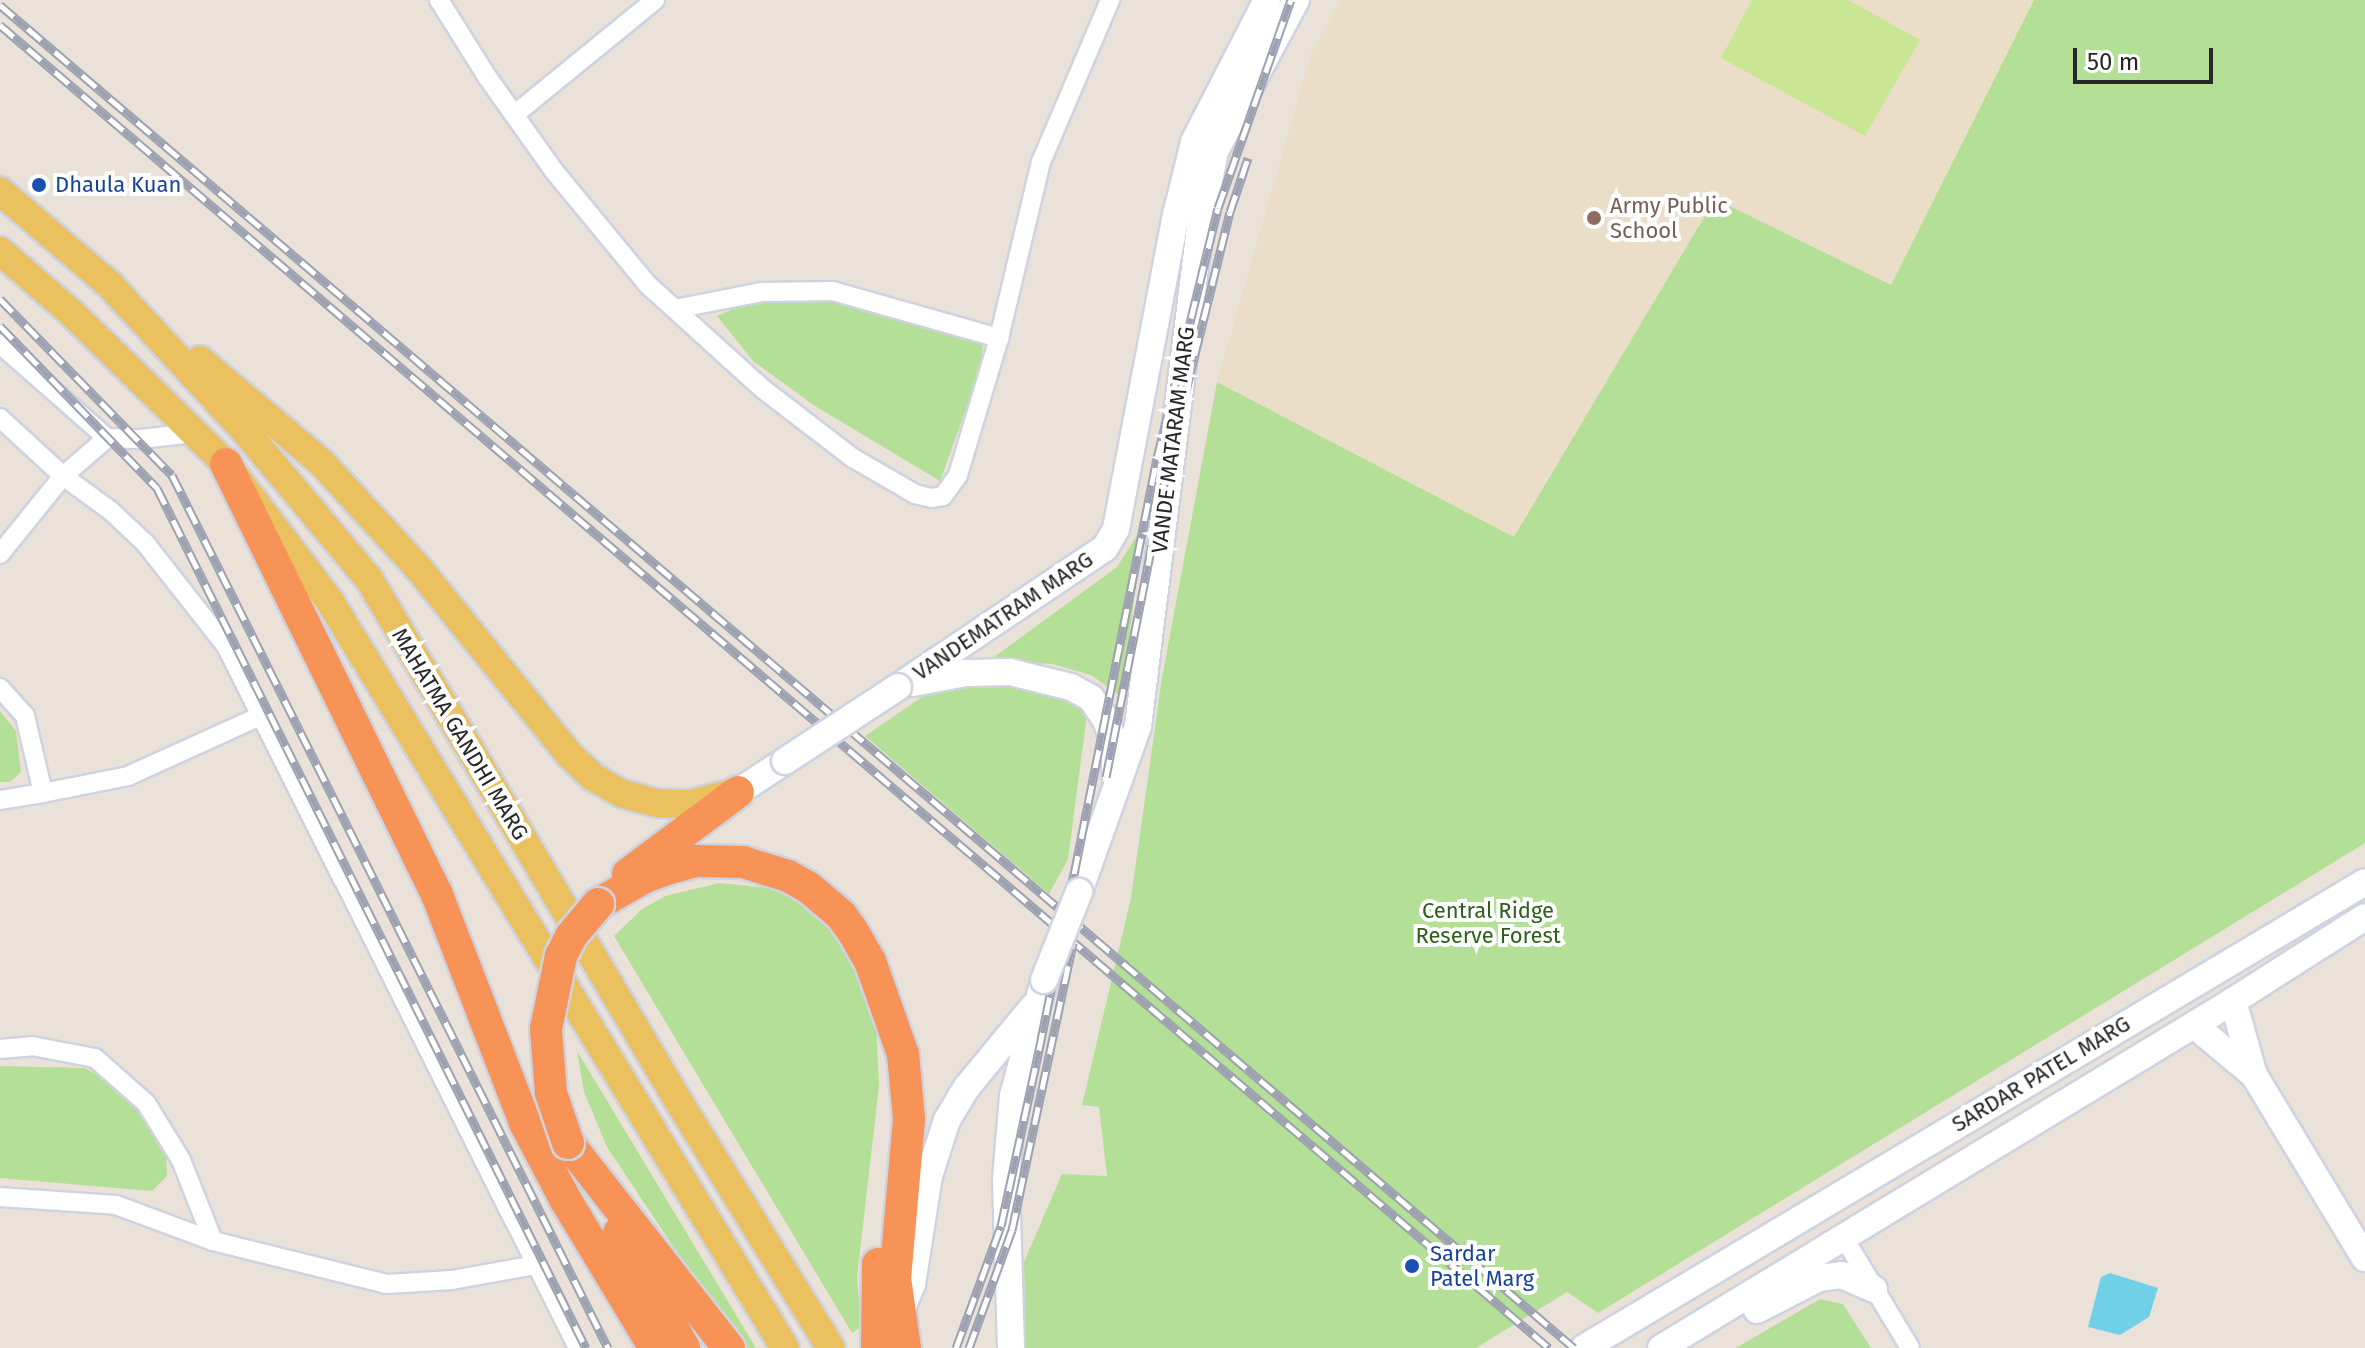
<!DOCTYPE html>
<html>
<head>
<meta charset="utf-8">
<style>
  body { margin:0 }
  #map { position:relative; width:2365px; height:1348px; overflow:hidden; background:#eae2d9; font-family:"Fira Sans",sans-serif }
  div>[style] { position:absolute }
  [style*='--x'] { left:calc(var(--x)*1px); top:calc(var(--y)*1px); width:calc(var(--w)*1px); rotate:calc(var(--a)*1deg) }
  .education>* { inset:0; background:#ebdec9 }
  .green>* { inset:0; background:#b4df97 }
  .pitch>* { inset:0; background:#c8e693 }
  .water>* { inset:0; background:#70d0e8 }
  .roads { filter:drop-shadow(2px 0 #cfd3e0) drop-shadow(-2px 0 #cfd3e0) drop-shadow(0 2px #cfd3e0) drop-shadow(0 -2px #cfd3e0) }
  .street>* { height:18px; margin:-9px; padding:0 9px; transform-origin:9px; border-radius:9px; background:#fff }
  .secondary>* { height:26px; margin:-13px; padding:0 13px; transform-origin:13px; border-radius:13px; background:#fff }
  .primary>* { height:28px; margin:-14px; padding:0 14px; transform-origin:14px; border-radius:14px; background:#eac15e }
  .highway>* { height:32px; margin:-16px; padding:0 16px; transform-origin:16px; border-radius:16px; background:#f79357 }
  .rail>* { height:9px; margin-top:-4.5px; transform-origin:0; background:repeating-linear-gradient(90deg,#fff 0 18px,#9da1b1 0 36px); box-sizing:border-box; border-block:2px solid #9da1b1 }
  .bridges { filter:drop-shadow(2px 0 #cfd3e0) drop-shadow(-2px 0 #cfd3e0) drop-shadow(0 2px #cfd3e0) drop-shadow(0 -2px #cfd3e0) }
  .secondary-bridge>* { height:26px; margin:-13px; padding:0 13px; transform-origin:13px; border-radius:13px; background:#fff }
  .highway-bridge>* { height:32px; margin:-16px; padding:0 16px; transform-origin:16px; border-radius:16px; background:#f79357 }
  .dots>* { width:22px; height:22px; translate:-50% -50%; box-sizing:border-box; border:4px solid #fff; border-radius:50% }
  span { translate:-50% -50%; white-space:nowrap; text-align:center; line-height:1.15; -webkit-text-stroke:8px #fff; paint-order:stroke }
  .transit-label { font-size:22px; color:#164399 }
  .left { translate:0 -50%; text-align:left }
  .education-label { font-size:22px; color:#785e54 }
  .street-label { font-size:22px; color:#272727 }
  .park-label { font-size:22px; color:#2e601c }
  .scale { position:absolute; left:2073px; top:48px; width:140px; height:36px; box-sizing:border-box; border:4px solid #272727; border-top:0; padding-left:10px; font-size:24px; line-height:28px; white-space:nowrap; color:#272727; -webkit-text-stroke:6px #fff; paint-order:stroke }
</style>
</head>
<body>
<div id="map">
  <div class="education">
    <div style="clip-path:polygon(1340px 0,2034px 0,1712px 640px,1217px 382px,1311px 54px)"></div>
  </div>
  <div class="green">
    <div style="clip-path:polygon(2034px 0,2365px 0,2365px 843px,1598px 1313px,1567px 1292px,1476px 1348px,1026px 1348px,1024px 1262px,1062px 1174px,1107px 1176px,1099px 1107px,1082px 1105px,1131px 898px,1162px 678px,1217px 382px,1514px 537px,1715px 199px,1891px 285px)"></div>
    <div style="clip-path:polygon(829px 296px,965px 337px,983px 346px,981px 368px,940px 481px,815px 406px,753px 361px,717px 316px,744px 304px)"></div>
    <div style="clip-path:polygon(1143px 526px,1122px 697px,1091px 675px,1052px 664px,990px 660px,1117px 567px)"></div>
    <div style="clip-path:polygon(972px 686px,1022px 687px,1069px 699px,1087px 714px,1068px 859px,1049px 894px,865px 736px,925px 695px)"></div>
    <div style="clip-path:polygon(0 711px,16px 731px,21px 772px,10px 782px,0 782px)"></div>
    <div style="clip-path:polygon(719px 883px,768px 888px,795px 897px,822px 915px,857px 957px,876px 1019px,879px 1086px,857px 1277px,861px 1327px,852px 1333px,614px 936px,641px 910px,665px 896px)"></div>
    <div style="clip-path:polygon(577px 1051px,756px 1348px,741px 1348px,607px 1147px,584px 1092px)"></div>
    <div style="clip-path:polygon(0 1066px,85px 1068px,123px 1090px,166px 1149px,167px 1176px,152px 1191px,0 1178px)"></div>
    <div style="clip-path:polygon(1820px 1299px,1843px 1304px,1871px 1348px,1736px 1348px)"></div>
  </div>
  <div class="pitch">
    <div style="clip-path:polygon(1752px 0,1848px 0,1920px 40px,1865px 136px,1721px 58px)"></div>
  </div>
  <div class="water">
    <div style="clip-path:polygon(2110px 1273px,2158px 1288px,2149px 1317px,2120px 1335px,2088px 1327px,2101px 1277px)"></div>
  </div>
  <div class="roads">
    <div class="street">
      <div style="--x:439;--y:0;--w:92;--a:57.9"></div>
      <div style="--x:488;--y:78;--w:114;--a:54.6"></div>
      <div style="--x:554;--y:171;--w:146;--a:50.5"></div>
      <div style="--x:647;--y:284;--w:156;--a:42.2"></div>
      <div style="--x:763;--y:389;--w:113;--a:37.5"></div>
      <div style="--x:853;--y:458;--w:72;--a:30.1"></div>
      <div style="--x:915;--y:494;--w:16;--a:14"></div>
      <div style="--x:931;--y:498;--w:12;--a:-9"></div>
      <div style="--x:943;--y:496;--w:26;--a:-54"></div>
      <div style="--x:958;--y:475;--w:143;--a:-73.3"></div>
      <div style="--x:999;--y:338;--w:181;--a:-76.6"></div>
      <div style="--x:1041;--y:162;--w:176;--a:-66.9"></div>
      <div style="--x:514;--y:115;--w:182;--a:-39.2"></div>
      <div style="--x:675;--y:309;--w:89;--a:-11.1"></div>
      <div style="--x:762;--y:292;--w:71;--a:-0.8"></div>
      <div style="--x:833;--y:291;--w:173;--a:15.8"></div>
      <div style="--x:0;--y:344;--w:142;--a:41.3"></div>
      <div style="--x:107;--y:438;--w:34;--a:2"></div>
      <div style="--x:141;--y:439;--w:53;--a:-6.5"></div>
      <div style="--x:0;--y:418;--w:86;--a:42.6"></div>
      <div style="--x:63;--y:476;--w:59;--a:36.1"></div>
      <div style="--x:111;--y:511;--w:47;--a:43.3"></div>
      <div style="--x:145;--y:543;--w:131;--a:51.8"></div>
      <div style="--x:226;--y:646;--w:785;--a:63.37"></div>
      <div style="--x:0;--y:554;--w:100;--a:-51.1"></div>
      <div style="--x:63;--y:476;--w:58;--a:-40.8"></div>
      <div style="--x:0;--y:688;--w:38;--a:48"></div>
      <div style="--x:25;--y:716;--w:79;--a:76.8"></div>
      <div style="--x:43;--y:793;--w:44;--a:170.8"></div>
      <div style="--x:43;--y:793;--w:87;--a:-11.3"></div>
      <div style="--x:128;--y:776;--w:145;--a:-24.4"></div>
      <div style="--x:0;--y:1049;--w:32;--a:-5"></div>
      <div style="--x:32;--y:1046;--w:64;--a:10.8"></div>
      <div style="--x:95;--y:1058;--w:68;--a:41.4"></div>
      <div style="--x:146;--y:1103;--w:67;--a:58.4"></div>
      <div style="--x:181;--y:1160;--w:87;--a:68.4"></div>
      <div style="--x:0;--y:1197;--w:116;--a:3.9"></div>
      <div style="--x:116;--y:1205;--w:103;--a:20.4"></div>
      <div style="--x:213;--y:1241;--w:179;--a:13.9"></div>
      <div style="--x:387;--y:1284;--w:65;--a:-3.5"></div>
      <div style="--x:452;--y:1280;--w:84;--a:-10.2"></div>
      <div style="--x:1844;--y:1238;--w:128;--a:59"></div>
    </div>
    <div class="secondary">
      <div style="--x:913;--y:683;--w:54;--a:-10.7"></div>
      <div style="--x:966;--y:673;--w:44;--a:-1.3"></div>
      <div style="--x:1010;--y:672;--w:63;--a:13.8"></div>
      <div style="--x:1071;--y:687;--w:23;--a:29"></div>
      <div style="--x:1091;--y:698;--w:27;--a:56"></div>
      <div style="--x:1106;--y:720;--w:23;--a:70"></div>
      <div style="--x:1114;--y:742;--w:35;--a:87"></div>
      <div style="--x:898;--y:687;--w:249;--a:-33.9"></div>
      <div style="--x:1105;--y:548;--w:22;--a:-60"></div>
      <div style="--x:1116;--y:529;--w:320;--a:-79.2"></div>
      <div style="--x:1176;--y:215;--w:75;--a:-76.1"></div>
      <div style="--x:1194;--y:142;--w:160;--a:-62.8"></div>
      <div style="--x:738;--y:792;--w:56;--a:-33.4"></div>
      <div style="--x:1079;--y:892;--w:176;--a:-70.4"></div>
      <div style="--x:1138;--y:726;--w:510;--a:-82.9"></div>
      <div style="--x:1201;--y:220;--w:70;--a:-78.5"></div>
      <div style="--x:1215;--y:151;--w:171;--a:-61.8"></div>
      <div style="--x:2233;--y:1001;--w:77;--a:74.2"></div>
      <div style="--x:2254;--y:1075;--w:214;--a:58.8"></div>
      <div style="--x:2194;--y:1025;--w:78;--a:39.8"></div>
      <div style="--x:1757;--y:1310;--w:70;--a:-27.3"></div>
      <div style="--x:1819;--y:1278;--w:23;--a:-7"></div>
      <div style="--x:1842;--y:1275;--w:35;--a:24"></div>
      <div style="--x:899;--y:1316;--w:35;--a:-68"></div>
      <div style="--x:912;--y:1284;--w:109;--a:-81.1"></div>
      <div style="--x:929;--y:1176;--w:59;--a:-72.2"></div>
      <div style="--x:947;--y:1120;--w:39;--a:-59"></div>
      <div style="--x:967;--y:1087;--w:104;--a:-50.5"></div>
      <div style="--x:1011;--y:1348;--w:169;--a:-91.7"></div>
      <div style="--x:1006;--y:1179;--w:83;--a:-85.2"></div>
      <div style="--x:1013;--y:1096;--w:120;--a:-75"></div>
      <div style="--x:1584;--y:1348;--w:909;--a:-30.82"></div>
      <div style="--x:1661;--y:1348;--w:669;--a:-31.24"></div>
      <div style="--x:2233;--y:1001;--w:156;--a:-32.5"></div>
    </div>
    <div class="primary">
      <div style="--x:0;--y:191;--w:145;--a:40.5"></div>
      <div style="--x:110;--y:285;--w:200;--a:47.2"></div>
      <div style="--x:246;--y:432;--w:192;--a:50.1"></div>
      <div style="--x:369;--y:579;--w:608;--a:59.34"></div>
      <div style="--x:679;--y:1102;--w:289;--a:58.3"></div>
      <div style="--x:0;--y:251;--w:99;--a:40.9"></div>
      <div style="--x:75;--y:316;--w:211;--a:44.4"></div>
      <div style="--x:226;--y:464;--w:174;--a:52.9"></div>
      <div style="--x:331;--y:603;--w:872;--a:58.64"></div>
      <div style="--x:200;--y:360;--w:160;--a:40.2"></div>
      <div style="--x:322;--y:463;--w:144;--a:47.5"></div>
      <div style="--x:419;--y:569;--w:238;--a:51"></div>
      <div style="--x:569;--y:754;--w:33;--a:44"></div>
      <div style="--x:593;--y:777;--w:34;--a:30"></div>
      <div style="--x:623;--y:794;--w:34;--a:15"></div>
      <div style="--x:656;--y:803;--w:34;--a:2"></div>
      <div style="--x:690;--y:804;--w:44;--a:-14.3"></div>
    </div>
    <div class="highway">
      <div style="--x:226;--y:464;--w:477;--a:63.9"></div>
      <div style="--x:436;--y:892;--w:248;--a:68.9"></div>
      <div style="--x:525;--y:1123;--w:86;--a:62.2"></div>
      <div style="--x:565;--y:1199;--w:174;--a:58.9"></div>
      <div style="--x:628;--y:874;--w:137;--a:-36.7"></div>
      <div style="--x:598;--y:904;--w:54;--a:-29.9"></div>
      <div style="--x:645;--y:877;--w:27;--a:-20"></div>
      <div style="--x:670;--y:868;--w:27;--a:-15"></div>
      <div style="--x:696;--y:861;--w:47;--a:1.2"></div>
      <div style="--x:743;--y:862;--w:47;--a:17.3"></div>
      <div style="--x:788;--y:876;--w:23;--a:29"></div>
      <div style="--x:808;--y:887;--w:43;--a:40.3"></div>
      <div style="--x:841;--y:915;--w:19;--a:54"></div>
      <div style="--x:852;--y:930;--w:36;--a:60"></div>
      <div style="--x:870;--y:961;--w:99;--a:70.5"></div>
      <div style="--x:903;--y:1054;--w:65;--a:84.7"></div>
      <div style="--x:909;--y:1119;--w:160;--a:95"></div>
      <div style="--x:895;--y:1278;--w:71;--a:81.9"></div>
      <div style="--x:568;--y:1143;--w:261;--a:51.9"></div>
      <div style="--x:619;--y:1233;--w:132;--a:60.5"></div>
      <div style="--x:877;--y:1348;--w:84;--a:-89.3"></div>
    </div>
  </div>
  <div class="rail">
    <div style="--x:0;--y:5;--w:2069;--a:40.47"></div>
    <div style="--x:0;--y:25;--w:2037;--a:40.5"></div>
    <div style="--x:0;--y:299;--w:246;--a:45.7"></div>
    <div style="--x:172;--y:475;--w:976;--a:63.46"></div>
    <div style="--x:0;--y:326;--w:226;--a:45.9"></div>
    <div style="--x:157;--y:488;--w:961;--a:63.49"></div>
    <div style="--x:1106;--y:777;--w:323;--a:-78.8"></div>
    <div style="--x:1169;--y:460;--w:255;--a:-76.2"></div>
    <div style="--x:1230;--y:212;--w:57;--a:-71.6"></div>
    <div style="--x:956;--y:1348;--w:130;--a:-69.8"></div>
    <div style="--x:1001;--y:1226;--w:180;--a:-77.8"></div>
    <div style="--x:1039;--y:1050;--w:604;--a:-78.73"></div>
    <div style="--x:1157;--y:458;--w:257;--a:-76.3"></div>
    <div style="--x:1218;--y:208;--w:220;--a:-70.7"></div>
    <div style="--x:969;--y:1348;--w:126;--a:-70"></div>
    <div style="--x:1012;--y:1230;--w:294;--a:-78"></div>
  </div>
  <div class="bridges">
    <div class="secondary-bridge">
      <div style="--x:785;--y:761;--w:135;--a:-33.2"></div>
      <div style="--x:1044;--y:980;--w:95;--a:-68.3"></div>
    </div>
    <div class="highway-bridge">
      <div style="--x:568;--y:1143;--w:53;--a:-108.8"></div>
      <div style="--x:551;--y:1093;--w:64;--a:-94.5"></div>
      <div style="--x:546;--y:1029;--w:75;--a:-78.4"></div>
      <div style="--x:561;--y:956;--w:22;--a:-63"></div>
      <div style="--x:571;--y:936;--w:42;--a:-49.8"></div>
    </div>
  </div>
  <div class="dots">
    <div style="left:39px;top:185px;background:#1a4fb4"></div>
    <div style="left:1594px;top:218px;background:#8d6e63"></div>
    <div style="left:1412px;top:1266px;background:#1a4fb4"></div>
  </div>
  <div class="transit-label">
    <span class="left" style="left:55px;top:185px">Dhaula Kuan</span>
    <span class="left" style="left:1430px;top:1266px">Sardar<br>Patel Marg</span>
  </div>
  <div class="education-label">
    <span class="left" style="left:1610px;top:218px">Army Public<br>School</span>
  </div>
  <div class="street-label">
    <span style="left:1173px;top:440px;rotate:-83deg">VANDE MATARAM MARG</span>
    <span style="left:1003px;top:616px;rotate:-34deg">VANDEMATRAM MARG</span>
    <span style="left:460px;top:734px;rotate:59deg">MAHATMA GANDHI MARG</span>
    <span style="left:2041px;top:1074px;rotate:-31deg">SARDAR PATEL MARG</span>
  </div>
  <div class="park-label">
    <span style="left:1488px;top:923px">Central Ridge<br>Reserve Forest</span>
  </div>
  <div class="scale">50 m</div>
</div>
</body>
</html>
